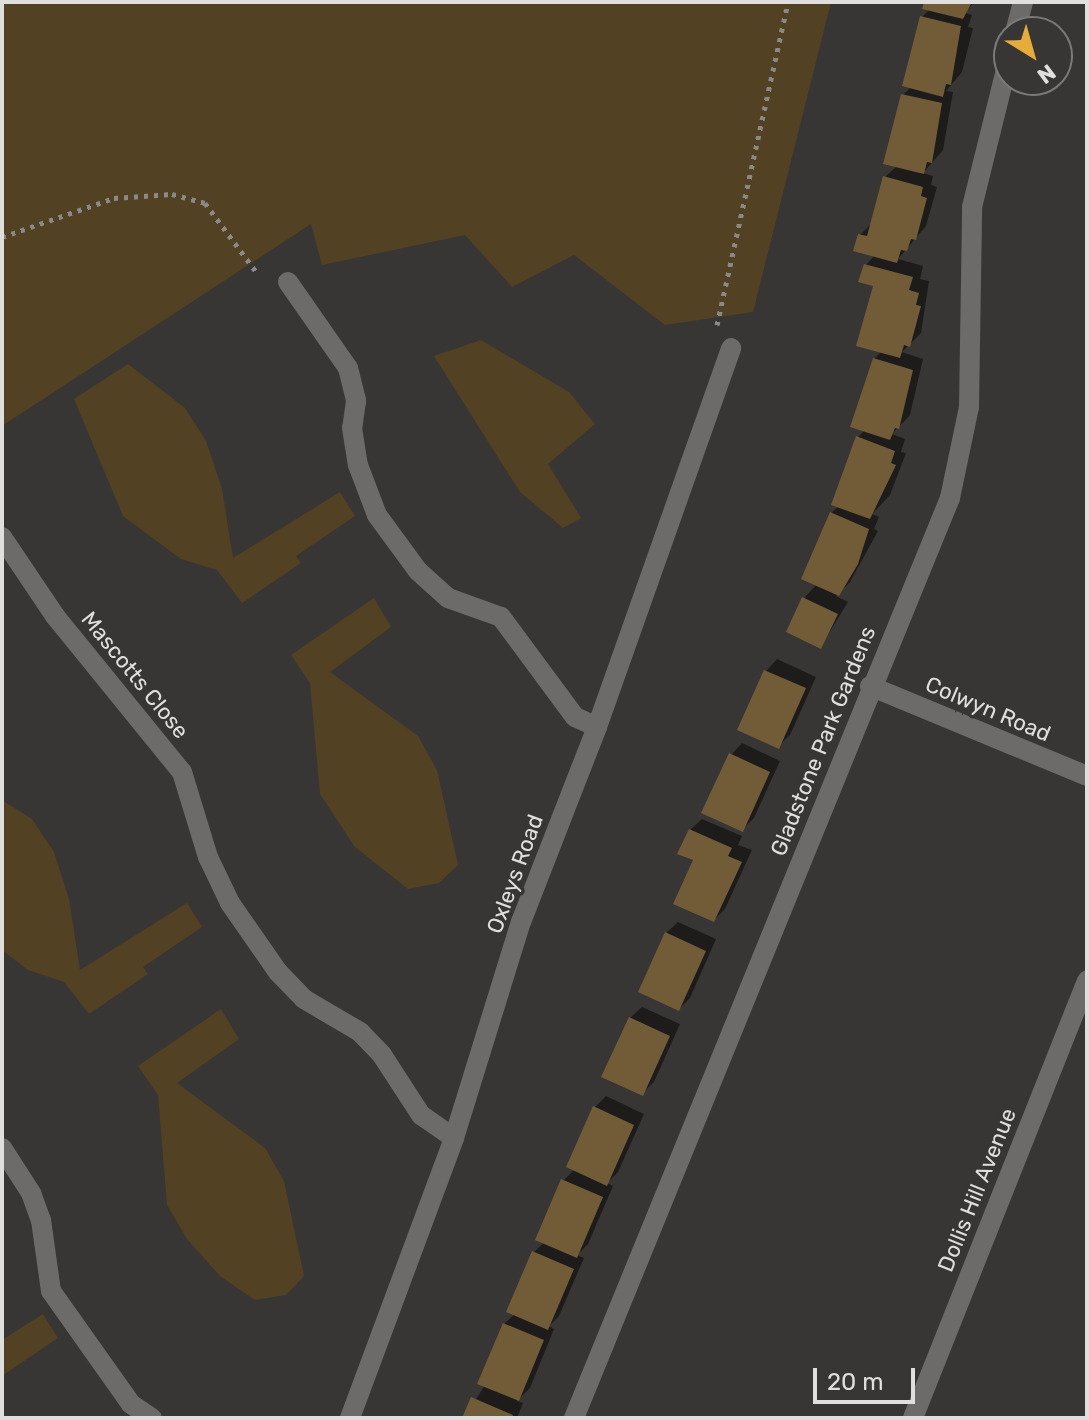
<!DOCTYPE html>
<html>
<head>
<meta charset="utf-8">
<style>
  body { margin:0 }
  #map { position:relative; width:1089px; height:1420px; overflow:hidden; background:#383634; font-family:Rubik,sans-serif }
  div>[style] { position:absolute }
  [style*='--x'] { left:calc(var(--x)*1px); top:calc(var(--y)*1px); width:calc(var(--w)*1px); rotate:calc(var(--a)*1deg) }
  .green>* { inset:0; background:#524122 }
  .shadow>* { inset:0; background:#0007 }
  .building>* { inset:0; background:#725c38 }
  .path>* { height:5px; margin-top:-2.5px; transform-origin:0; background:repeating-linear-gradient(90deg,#8a8987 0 4px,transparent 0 10px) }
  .minor>* { height:20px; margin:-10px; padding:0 10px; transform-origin:10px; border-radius:10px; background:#6c6b6a }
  span { translate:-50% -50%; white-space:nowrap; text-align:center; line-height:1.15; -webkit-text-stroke:7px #383634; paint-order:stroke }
  .street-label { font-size:22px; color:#e0dfde }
  .frame { position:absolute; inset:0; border:4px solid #e0dfde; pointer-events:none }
  .north { position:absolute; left:993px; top:16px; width:80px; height:80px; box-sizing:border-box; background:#383634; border:2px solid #7b7a78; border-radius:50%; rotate:143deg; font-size:22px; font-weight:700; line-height:32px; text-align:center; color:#e0dfde }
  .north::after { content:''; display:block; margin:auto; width:28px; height:36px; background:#e7ac37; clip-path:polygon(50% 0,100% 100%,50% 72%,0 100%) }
  .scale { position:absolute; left:813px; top:1368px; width:102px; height:36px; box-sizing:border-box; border:4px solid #e0dfde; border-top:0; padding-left:10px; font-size:24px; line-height:28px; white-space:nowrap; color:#e0dfde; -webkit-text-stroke:6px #383634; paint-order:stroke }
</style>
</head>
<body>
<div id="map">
  <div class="green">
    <div style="clip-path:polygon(2px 2px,831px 2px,753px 312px,665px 325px,574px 255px,512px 287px,465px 235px,322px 265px,311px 224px,2px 426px)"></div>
    <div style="clip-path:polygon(481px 340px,569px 392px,595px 424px,548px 464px,581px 518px,563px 528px,520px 492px,434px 356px)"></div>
    <div style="clip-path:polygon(128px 364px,185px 408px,206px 441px,222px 489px,233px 558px,340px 492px,355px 516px,296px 556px,301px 563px,242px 603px,217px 570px,181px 559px,123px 516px,74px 399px)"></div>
    <div style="clip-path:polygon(374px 598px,391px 627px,330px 672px,418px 736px,437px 770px,458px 865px,439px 883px,408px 889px,355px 847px,320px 794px,310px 683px,291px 655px)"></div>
    <div style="clip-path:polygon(2px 800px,32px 819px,54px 852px,69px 899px,80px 970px,187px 903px,202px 927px,143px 967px,148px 974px,89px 1014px,64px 982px,28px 970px,2px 950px)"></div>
    <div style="clip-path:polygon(221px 1009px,239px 1039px,177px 1083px,265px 1148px,284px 1181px,304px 1276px,286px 1295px,255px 1300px,220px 1276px,187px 1239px,167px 1205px,158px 1095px,138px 1066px)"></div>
    <div style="clip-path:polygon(43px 1314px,58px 1338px,2px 1376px,2px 1340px)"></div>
  </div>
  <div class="shadow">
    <div style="clip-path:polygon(926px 2px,974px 2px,965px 13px,972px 15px,968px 27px,973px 28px,962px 72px,946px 91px,953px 92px,943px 150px,923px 173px,933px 176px,931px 185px,937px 187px,926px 226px,898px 259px,923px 266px,920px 279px,929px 281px,921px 333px,902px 352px,923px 359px,910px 415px,892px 434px,905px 439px,901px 452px,906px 453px,890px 495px,872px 514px,879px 517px,874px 529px,878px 531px,850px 582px,836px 596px,848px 602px,821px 646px,804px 598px,817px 584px,831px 513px,839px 506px,858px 437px,865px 430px,874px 359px,882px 351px,875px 284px,866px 265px,875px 255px,860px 235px,873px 222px,885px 177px,897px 166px,903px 95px,911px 87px,922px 17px,930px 9px)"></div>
    <div style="clip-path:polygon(777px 659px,816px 677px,790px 735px,778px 746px,740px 729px,766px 671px)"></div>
    <div style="clip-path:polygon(742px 743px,780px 761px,754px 818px,742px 830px,731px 755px)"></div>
    <div style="clip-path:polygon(702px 819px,742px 836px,738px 845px,752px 850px,725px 909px,714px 920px,690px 830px)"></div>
    <div style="clip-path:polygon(678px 922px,716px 939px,690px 998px,679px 1009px,666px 933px)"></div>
    <div style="clip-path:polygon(642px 1007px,680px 1024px,654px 1082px,642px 1093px,630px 1018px)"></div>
    <div style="clip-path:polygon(606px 1096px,644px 1114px,618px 1172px,607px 1183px,613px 1186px,588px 1244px,577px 1255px,584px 1258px,559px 1316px,549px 1326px,554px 1329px,530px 1388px,517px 1401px,523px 1403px,517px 1418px,464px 1418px,485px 1385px,504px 1324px,515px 1314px,534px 1252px,545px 1242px,563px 1181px,575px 1169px,594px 1108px)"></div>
  </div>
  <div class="building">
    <div style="clip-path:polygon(924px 2px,972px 2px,963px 19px,922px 9px)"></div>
    <div style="clip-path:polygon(920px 16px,961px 26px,951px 85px,946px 84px,943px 97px,902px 86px)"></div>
    <div style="clip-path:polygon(901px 94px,942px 103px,932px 163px,927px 162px,924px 174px,883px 164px)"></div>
    <div style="clip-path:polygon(883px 176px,923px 187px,921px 196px,927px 198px,916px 240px,911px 239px,907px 251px,901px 250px,897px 263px,853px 251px,858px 234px,867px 236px)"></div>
    <div style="clip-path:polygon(864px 264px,913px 277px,909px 290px,919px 293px,916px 305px,921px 306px,910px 347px,904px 345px,900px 358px,856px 346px,873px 286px,858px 282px)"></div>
    <div style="clip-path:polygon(873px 358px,913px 370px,899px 429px,895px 428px,890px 440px,850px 427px)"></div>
    <div style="clip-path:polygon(856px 436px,895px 451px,891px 463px,896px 465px,870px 519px,831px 505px)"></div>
    <div style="clip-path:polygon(830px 512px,869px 529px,858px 564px,839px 596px,801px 579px)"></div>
    <div style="clip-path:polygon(802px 597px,838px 614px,821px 649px,786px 632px)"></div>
    <div style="clip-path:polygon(764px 670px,806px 688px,779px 749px,737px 730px)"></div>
    <div style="clip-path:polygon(729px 753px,770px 772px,743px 832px,701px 813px)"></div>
    <div style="clip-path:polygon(689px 829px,732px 848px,728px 856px,742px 862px,714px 922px,673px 904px,693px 860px,677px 854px)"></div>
    <div style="clip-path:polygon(665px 932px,706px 951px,679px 1011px,638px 992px)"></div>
    <div style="clip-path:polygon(629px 1017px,670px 1036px,643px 1096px,601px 1077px)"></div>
    <div style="clip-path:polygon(593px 1106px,634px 1125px,607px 1186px,566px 1167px)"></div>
    <div style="clip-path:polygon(561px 1179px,603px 1197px,577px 1258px,535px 1240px)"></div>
    <div style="clip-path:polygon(532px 1251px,574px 1269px,548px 1330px,506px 1312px)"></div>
    <div style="clip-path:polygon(503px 1323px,544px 1340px,519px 1401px,477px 1384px)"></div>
    <div style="clip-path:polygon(471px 1397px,513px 1415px,512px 1418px,462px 1418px)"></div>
  </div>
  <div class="path">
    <div style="--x:2;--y:237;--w:119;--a:-19.2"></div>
    <div style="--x:114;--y:198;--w:58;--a:-3.9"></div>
    <div style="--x:172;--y:194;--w:34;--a:15"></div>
    <div style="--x:205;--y:203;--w:87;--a:53.4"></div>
    <div style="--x:717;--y:325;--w:331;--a:-77.6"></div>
  </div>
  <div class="minor">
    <div style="--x:1015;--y:32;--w:31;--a:-75"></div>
    <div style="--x:288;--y:282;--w:105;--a:55.1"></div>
    <div style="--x:348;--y:368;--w:34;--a:76"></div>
    <div style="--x:356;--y:401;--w:27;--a:98"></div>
    <div style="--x:352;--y:428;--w:37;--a:81"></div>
    <div style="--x:358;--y:465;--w:53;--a:69.2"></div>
    <div style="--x:377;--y:515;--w:69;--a:53.8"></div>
    <div style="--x:418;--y:571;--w:40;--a:42"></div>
    <div style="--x:448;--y:598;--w:56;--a:19.7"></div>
    <div style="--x:501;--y:617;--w:124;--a:53.5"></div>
    <div style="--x:575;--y:717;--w:24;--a:24"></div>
    <div style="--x:2;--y:537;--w:95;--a:56.1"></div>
    <div style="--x:55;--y:616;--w:201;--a:50.9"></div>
    <div style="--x:182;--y:772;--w:89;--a:73"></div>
    <div style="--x:208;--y:857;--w:51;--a:64.4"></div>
    <div style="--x:230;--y:903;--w:84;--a:55.2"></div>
    <div style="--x:278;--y:972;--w:37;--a:46"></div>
    <div style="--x:304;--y:999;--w:65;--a:30.5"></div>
    <div style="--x:360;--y:1032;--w:32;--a:46"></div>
    <div style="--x:382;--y:1055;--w:72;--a:57"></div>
    <div style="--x:421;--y:1115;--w:40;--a:34.9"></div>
    <div style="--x:870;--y:686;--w:235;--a:22.5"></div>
    <div style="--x:2;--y:1148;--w:54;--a:57.2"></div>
    <div style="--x:31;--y:1193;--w:29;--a:70"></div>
    <div style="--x:41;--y:1220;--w:72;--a:82"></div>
    <div style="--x:51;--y:1291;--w:138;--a:54.7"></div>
    <div style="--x:131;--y:1404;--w:25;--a:34"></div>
    <div style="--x:350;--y:1418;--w:299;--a:-69.6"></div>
    <div style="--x:454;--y:1138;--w:226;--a:-72.8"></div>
    <div style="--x:521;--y:922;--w:209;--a:-68.7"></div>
    <div style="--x:597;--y:727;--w:402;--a:-70.5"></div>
    <div style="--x:574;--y:1418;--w:994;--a:-67.77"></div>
    <div style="--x:950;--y:498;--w:93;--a:-78.2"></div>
    <div style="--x:969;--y:407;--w:200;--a:-89.1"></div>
    <div style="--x:972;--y:207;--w:154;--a:-76.1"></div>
    <div style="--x:913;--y:1418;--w:471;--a:-68.3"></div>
  </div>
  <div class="street-label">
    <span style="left:135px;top:675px;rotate:51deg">Mascotts Close</span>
    <span style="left:988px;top:709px;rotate:23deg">Colwyn Road</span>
    <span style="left:823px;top:741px;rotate:-68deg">Gladstone Park Gardens</span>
    <span style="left:515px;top:874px;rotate:-70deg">Oxleys Road</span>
    <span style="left:977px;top:1190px;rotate:-68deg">Dollis Hill Avenue</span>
  </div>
  <div class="frame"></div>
  <div class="north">N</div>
  <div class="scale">20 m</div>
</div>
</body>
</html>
